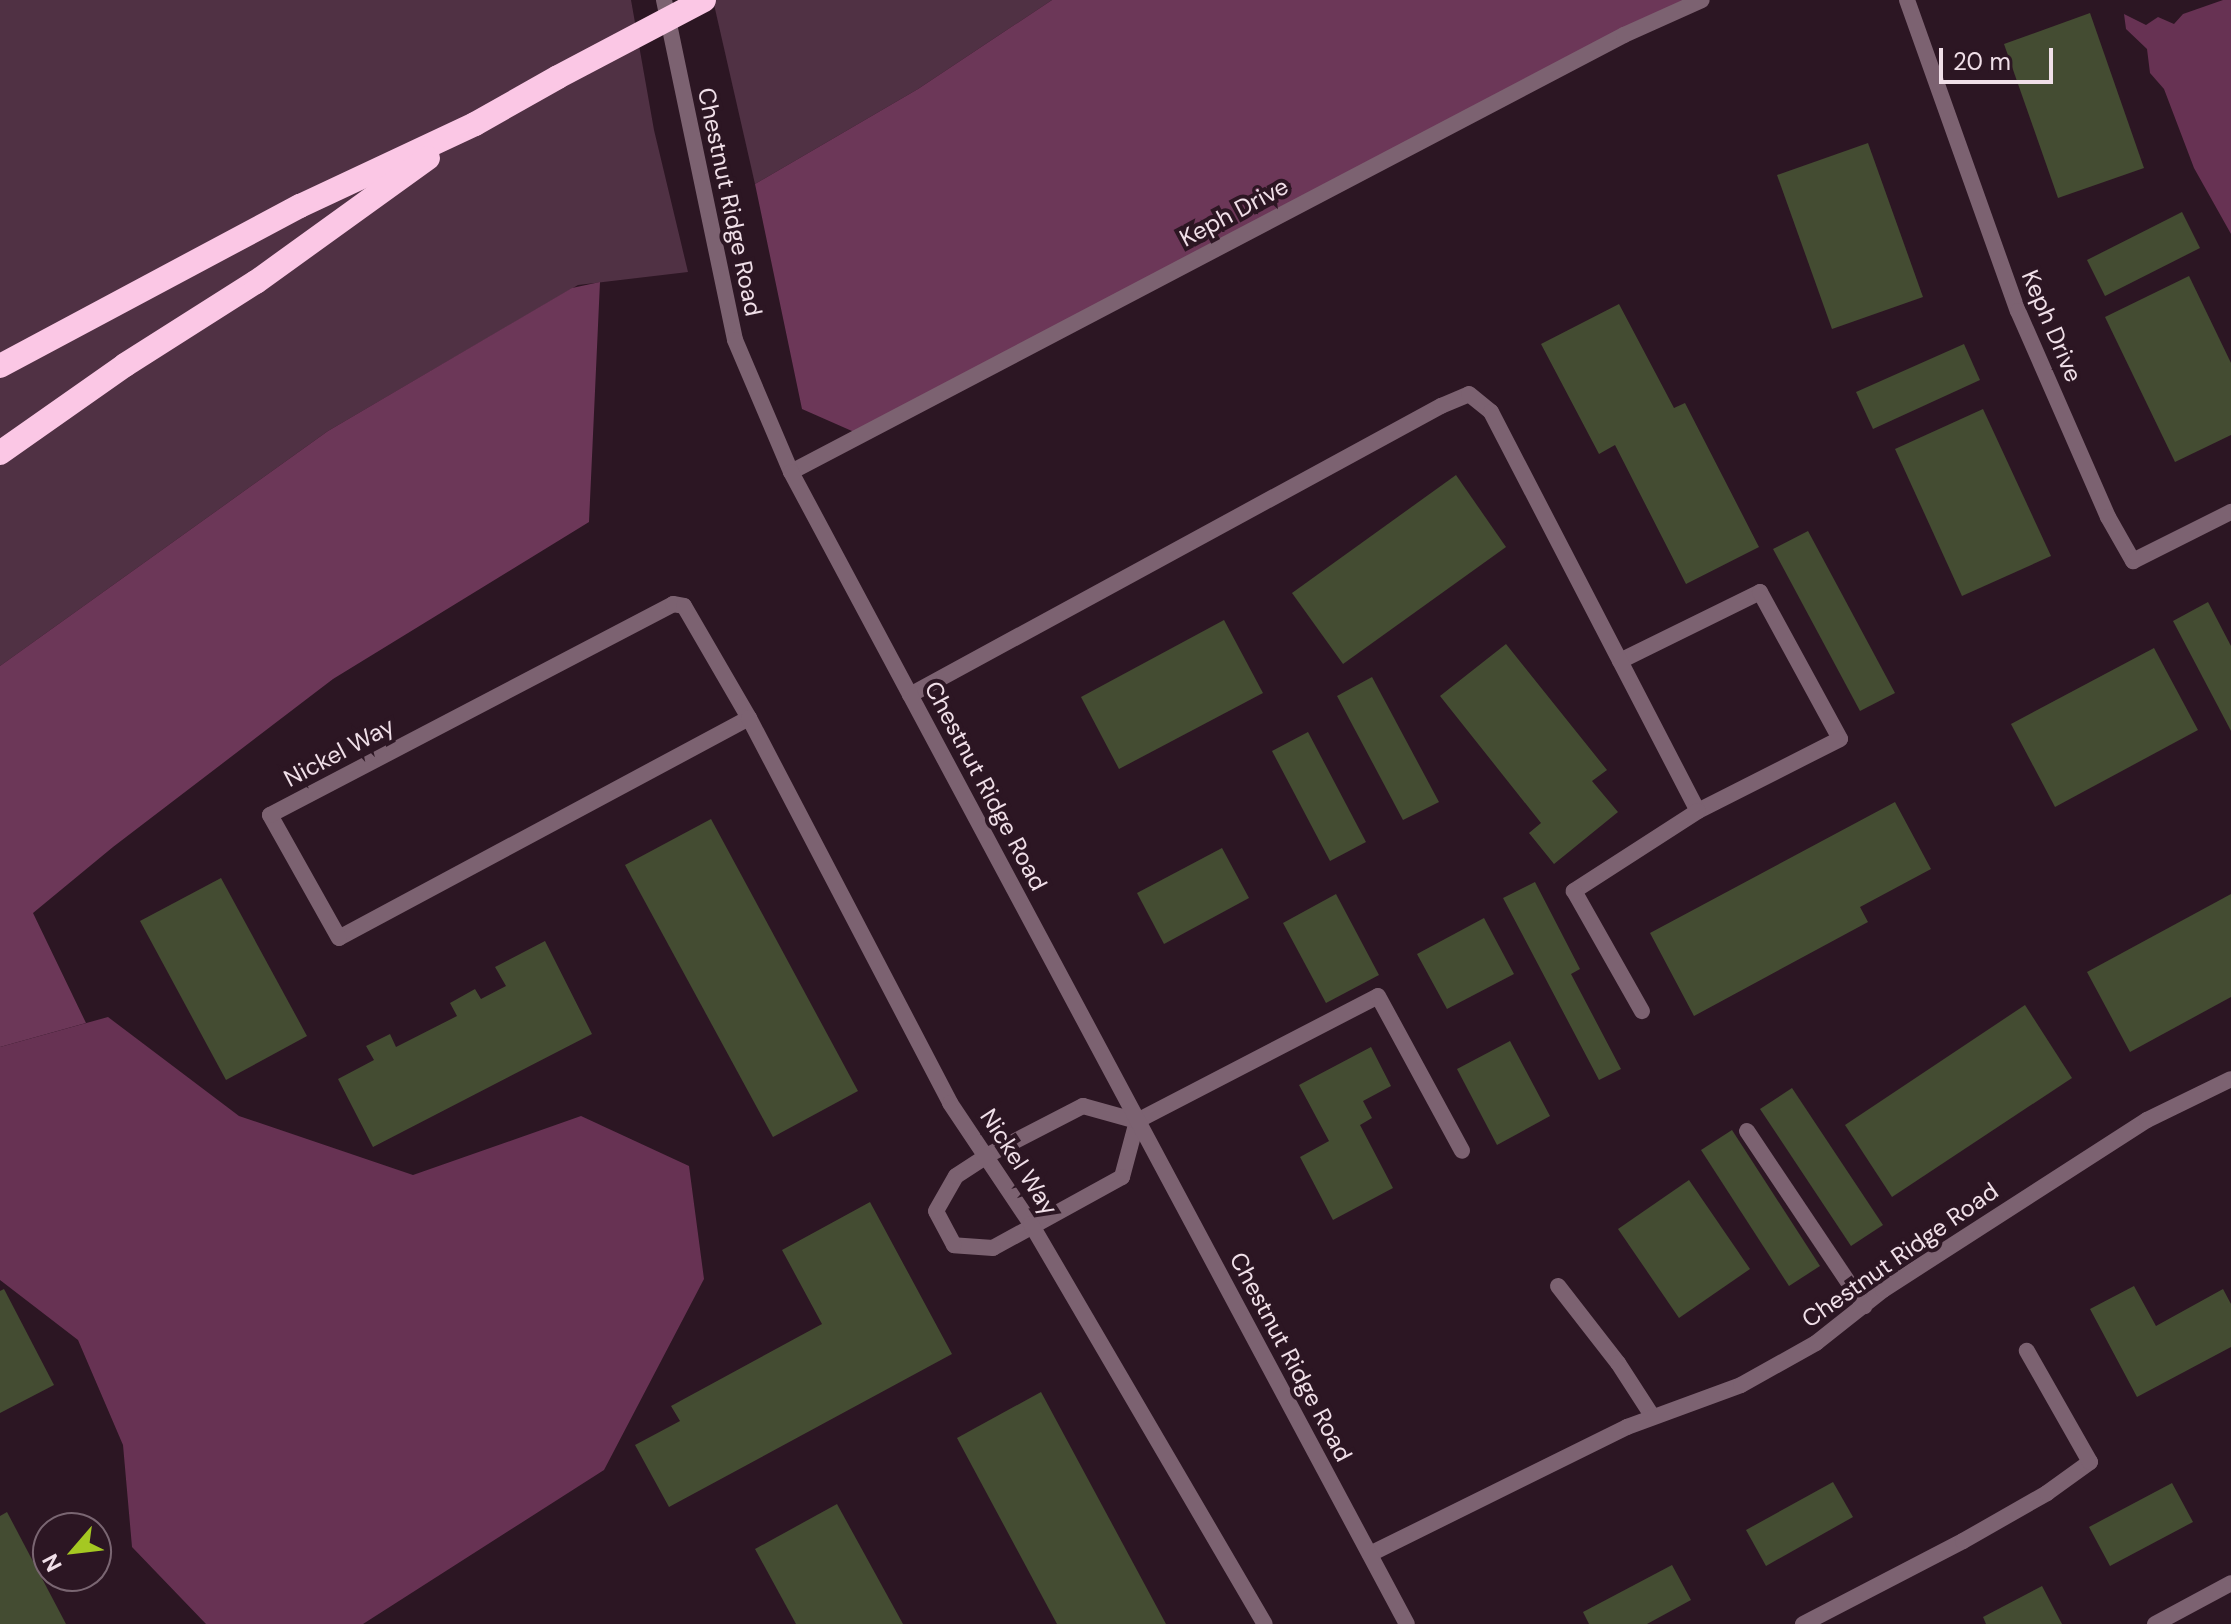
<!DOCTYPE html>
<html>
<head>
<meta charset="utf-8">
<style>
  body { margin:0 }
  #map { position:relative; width:2231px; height:1624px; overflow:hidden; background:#2c1623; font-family:"DM Sans",sans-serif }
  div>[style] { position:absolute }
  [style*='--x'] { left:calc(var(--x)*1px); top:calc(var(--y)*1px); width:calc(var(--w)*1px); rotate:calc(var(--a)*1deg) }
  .green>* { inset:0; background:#503144 }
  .forest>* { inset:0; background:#6c3758 }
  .water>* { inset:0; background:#673253 }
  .building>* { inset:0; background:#444c32 }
  .service>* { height:16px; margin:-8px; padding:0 8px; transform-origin:8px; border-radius:8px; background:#7c6271 }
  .minor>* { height:16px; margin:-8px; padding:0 8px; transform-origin:8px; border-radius:8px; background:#7c6271 }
  .tertiary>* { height:16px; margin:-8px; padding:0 8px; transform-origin:8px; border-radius:8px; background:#7c6271 }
  .motorway>* { height:24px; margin:-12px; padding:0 12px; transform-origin:12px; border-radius:12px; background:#fbc7e5 }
  .motorway-bridge>* { height:24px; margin:-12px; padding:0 12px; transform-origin:12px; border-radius:12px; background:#fbc7e5 }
  span { translate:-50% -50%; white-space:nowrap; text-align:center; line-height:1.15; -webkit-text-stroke:8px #2c1623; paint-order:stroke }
  .street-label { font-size:24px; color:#f0dfe8 }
  .north { position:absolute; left:32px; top:1512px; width:80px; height:80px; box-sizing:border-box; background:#2c1623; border:2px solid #7a6672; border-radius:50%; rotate:242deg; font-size:22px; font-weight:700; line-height:32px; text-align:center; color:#f0dfe8 }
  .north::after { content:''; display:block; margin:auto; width:28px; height:36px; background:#a5c822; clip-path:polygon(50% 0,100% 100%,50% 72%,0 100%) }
  .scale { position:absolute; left:1939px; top:48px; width:114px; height:36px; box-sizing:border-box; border:4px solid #f0dfe8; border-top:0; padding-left:10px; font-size:24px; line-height:28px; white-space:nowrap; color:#f0dfe8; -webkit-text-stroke:6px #2c1623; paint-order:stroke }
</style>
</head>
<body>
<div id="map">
  <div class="green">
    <div style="clip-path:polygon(0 0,631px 0,654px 130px,688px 272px,578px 285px,328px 431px,0 666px)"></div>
    <div style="clip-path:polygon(713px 0,1052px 0,918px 89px,755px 184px)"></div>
  </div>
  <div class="forest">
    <div style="clip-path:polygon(1052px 0,1702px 0,861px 435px,802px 409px,755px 184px,918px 89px)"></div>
    <div style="clip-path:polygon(600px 282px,589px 522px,333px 679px,113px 847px,33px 913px,86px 1023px,0 1047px,0 666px,328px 431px,572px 288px)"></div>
  </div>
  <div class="water">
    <div style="clip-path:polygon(2223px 0,2231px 0,2231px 234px,2194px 168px,2164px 89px,2150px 73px,2147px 49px,2126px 29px,2124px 14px,2146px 25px,2158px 17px,2174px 24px,2183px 14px)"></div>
    <div style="clip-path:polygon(108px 1017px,239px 1116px,413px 1175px,581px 1116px,689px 1166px,704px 1279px,604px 1470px,363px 1624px,206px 1624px,132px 1547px,123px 1445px,78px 1340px,0 1280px,0 1047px)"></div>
  </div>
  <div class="building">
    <div style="clip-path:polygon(2090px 13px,2144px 168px,2058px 198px,2004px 44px)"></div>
    <div style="clip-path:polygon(1868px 143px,1923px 297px,1832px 329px,1777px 175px)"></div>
    <div style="clip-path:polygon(2182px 212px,2200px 248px,2105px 296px,2087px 260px)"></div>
    <div style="clip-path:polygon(2189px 276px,2231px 363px,2231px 435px,2175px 462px,2105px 317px)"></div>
    <div style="clip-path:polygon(1619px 304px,1674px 408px,1685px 403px,1759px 547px,1686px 584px,1615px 445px,1599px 454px,1541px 344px)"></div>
    <div style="clip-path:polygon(1964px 344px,1980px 380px,1873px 429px,1856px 392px)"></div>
    <div style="clip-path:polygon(1983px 409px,2051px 556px,1962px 596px,1895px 449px)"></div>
    <div style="clip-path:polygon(1456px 475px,1506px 547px,1343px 664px,1292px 593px)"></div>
    <div style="clip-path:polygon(1808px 531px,1895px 693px,1860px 711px,1773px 549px)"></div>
    <div style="clip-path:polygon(2208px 602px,2231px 646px,2231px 731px,2173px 621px)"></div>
    <div style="clip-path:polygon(1224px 620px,1263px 693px,1119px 769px,1081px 697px)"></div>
    <div style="clip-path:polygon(1506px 644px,1607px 770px,1592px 781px,1618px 812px,1554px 864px,1529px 833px,1541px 823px,1440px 696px)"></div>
    <div style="clip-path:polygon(2154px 648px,2198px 730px,2055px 807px,2011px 724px)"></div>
    <div style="clip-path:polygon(1372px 677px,1439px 802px,1403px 820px,1337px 696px)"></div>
    <div style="clip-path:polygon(1308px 732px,1366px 842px,1330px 861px,1272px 751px)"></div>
    <div style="clip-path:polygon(1895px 802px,1931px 869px,1860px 907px,1868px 922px,1694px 1016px,1650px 933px)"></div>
    <div style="clip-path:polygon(711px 819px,858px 1091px,773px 1137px,625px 865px)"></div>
    <div style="clip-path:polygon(1222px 848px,1249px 898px,1164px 944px,1137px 893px)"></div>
    <div style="clip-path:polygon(221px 878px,307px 1036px,226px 1080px,140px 921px)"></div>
    <div style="clip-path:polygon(1535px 882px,1580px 969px,1571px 974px,1621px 1069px,1599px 1080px,1503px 898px)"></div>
    <div style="clip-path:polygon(1336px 894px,1379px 975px,1326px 1003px,1283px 923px)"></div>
    <div style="clip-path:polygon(2231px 894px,2231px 997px,2130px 1052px,2087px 972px)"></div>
    <div style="clip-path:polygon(1484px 918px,1514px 974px,1447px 1009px,1417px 954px)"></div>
    <div style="clip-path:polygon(545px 941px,592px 1034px,373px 1147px,338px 1079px,374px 1060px,366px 1046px,390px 1034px,396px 1047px,457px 1016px,450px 1003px,475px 989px,481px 999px,506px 986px,495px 967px)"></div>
    <div style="clip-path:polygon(2025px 1005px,2072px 1078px,1892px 1197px,1845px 1125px)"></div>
    <div style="clip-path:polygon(1510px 1041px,1550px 1116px,1497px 1145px,1457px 1069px)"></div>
    <div style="clip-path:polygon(1371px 1047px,1391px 1086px,1363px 1101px,1372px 1118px,1360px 1125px,1393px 1188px,1333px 1220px,1300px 1157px,1329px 1141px,1299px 1085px)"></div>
    <div style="clip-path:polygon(1792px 1088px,1883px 1225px,1851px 1246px,1760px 1109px)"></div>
    <div style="clip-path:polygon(1732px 1130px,1820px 1266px,1789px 1286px,1701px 1150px)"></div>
    <div style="clip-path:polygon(1689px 1180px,1750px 1269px,1679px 1318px,1618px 1229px)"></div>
    <div style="clip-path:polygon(870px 1202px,952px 1354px,669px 1507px,635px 1445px,680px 1421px,671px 1406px,822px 1324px,782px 1250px)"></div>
    <div style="clip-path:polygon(2134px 1286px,2156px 1326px,2223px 1289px,2231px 1304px,2231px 1347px,2137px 1397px,2090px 1309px)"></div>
    <div style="clip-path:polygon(4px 1289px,54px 1385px,0 1413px,0 1291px)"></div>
    <div style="clip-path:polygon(1041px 1392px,1166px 1624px,1057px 1624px,957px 1438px)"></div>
    <div style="clip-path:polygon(1833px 1482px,1853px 1517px,1766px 1566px,1746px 1530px)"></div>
    <div style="clip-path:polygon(2172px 1483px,2193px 1522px,2110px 1566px,2089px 1527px)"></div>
    <div style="clip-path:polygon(837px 1504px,903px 1624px,796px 1624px,755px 1549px)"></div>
    <div style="clip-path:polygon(7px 1512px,66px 1624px,0 1624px,0 1516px)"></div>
    <div style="clip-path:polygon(1672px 1565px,1691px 1600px,1647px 1624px,1589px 1624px,1583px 1612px)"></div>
    <div style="clip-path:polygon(2042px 1586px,2062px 1624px,1986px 1624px,1983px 1617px)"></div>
  </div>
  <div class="service">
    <div style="--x:1620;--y:661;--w:156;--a:-26.2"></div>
    <div style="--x:1760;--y:592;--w:167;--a:61.4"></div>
    <div style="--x:1840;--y:739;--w:159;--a:153.1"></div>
    <div style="--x:910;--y:695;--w:605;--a:-28.56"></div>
    <div style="--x:1441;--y:406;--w:30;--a:-23"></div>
    <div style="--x:1469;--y:394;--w:28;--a:39"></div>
    <div style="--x:1491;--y:412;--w:449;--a:62.6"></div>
    <div style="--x:1698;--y:811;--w:148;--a:147.2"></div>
    <div style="--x:1574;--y:891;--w:138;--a:60.5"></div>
    <div style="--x:1137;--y:1121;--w:58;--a:105"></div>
    <div style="--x:1122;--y:1177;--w:147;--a:151.2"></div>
    <div style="--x:993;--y:1248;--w:39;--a:-176"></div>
    <div style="--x:954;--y:1245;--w:38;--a:-118"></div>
    <div style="--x:936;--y:1211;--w:40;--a:-60.3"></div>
    <div style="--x:956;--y:1176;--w:38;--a:-33"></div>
    <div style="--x:988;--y:1155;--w:107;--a:-27.3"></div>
    <div style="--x:1083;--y:1106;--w:56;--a:15.5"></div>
    <div style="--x:1137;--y:1121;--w:271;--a:-27.4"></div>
    <div style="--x:1378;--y:996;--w:176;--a:61.5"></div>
    <div style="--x:1747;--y:1131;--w:211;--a:56.2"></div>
    <div style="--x:1558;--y:1286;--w:98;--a:52.1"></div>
    <div style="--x:1618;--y:1363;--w:64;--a:57.1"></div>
    <div style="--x:1803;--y:1624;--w:180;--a:-27.4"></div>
    <div style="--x:1963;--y:1541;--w:97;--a:-29.7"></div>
    <div style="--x:2047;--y:1493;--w:53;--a:-35.8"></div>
    <div style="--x:2090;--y:1462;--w:128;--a:-119.6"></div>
  </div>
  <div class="minor">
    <div style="--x:1907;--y:0;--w:330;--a:70.4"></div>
    <div style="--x:2018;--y:311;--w:225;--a:66.4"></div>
    <div style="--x:2108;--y:517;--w:51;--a:60.4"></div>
    <div style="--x:2133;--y:561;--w:110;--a:-26.6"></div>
    <div style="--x:791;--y:472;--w:941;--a:-27.68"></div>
    <div style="--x:1624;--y:35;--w:85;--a:-24.2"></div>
    <div style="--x:749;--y:718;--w:465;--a:151.8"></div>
    <div style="--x:339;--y:938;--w:141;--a:-119.3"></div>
    <div style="--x:270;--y:815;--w:455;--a:-27.6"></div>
    <div style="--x:673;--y:604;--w:11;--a:10"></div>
    <div style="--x:684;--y:606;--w:129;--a:59.9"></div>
    <div style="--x:749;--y:718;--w:434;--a:62.4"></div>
    <div style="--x:950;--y:1103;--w:146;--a:56.2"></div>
    <div style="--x:1031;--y:1224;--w:463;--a:59.7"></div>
    <div style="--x:1370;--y:1554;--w:287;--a:-26.3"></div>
    <div style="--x:1627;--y:1427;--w:121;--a:-20.2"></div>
    <div style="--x:1741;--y:1385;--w:86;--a:-29.2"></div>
    <div style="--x:1816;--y:1343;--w:85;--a:-38.3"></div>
    <div style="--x:1883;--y:1290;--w:314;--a:-32.8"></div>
    <div style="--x:2147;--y:1120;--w:93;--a:-26"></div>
    <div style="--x:2155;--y:1624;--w:86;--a:-28.3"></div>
  </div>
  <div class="tertiary">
    <div style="--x:664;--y:0;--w:347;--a:78.2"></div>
    <div style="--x:735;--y:340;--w:143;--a:67"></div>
    <div style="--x:791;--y:472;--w:1306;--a:61.87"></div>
  </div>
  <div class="motorway">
    <div style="--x:0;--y:366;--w:340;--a:-28.1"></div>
    <div style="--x:300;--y:206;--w:193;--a:-25.1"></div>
    <div style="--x:475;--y:124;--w:95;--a:-29.5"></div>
    <div style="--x:0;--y:453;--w:153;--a:-35.1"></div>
    <div style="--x:125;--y:365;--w:155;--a:-32.4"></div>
    <div style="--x:256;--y:282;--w:212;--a:-35.8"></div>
  </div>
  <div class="motorway-bridge">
    <div style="--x:558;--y:77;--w:165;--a:-27.8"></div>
  </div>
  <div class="street-label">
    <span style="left:730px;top:202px;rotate:78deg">Chestnut Ridge Road</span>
    <span style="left:1234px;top:212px;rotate:-28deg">Keph Drive</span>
    <span style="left:2052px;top:326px;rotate:67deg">Keph Drive</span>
    <span style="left:339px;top:752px;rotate:-28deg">Nickel Way</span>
    <span style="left:986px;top:786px;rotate:62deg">Chestnut Ridge Road</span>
    <span style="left:1019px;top:1162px;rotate:57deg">Nickel Way</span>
    <span style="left:1900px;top:1255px;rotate:-35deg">Chestnut Ridge Road</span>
    <span style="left:1291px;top:1357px;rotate:62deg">Chestnut Ridge Road</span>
  </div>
  <div class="north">N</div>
  <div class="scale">20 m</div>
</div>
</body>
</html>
